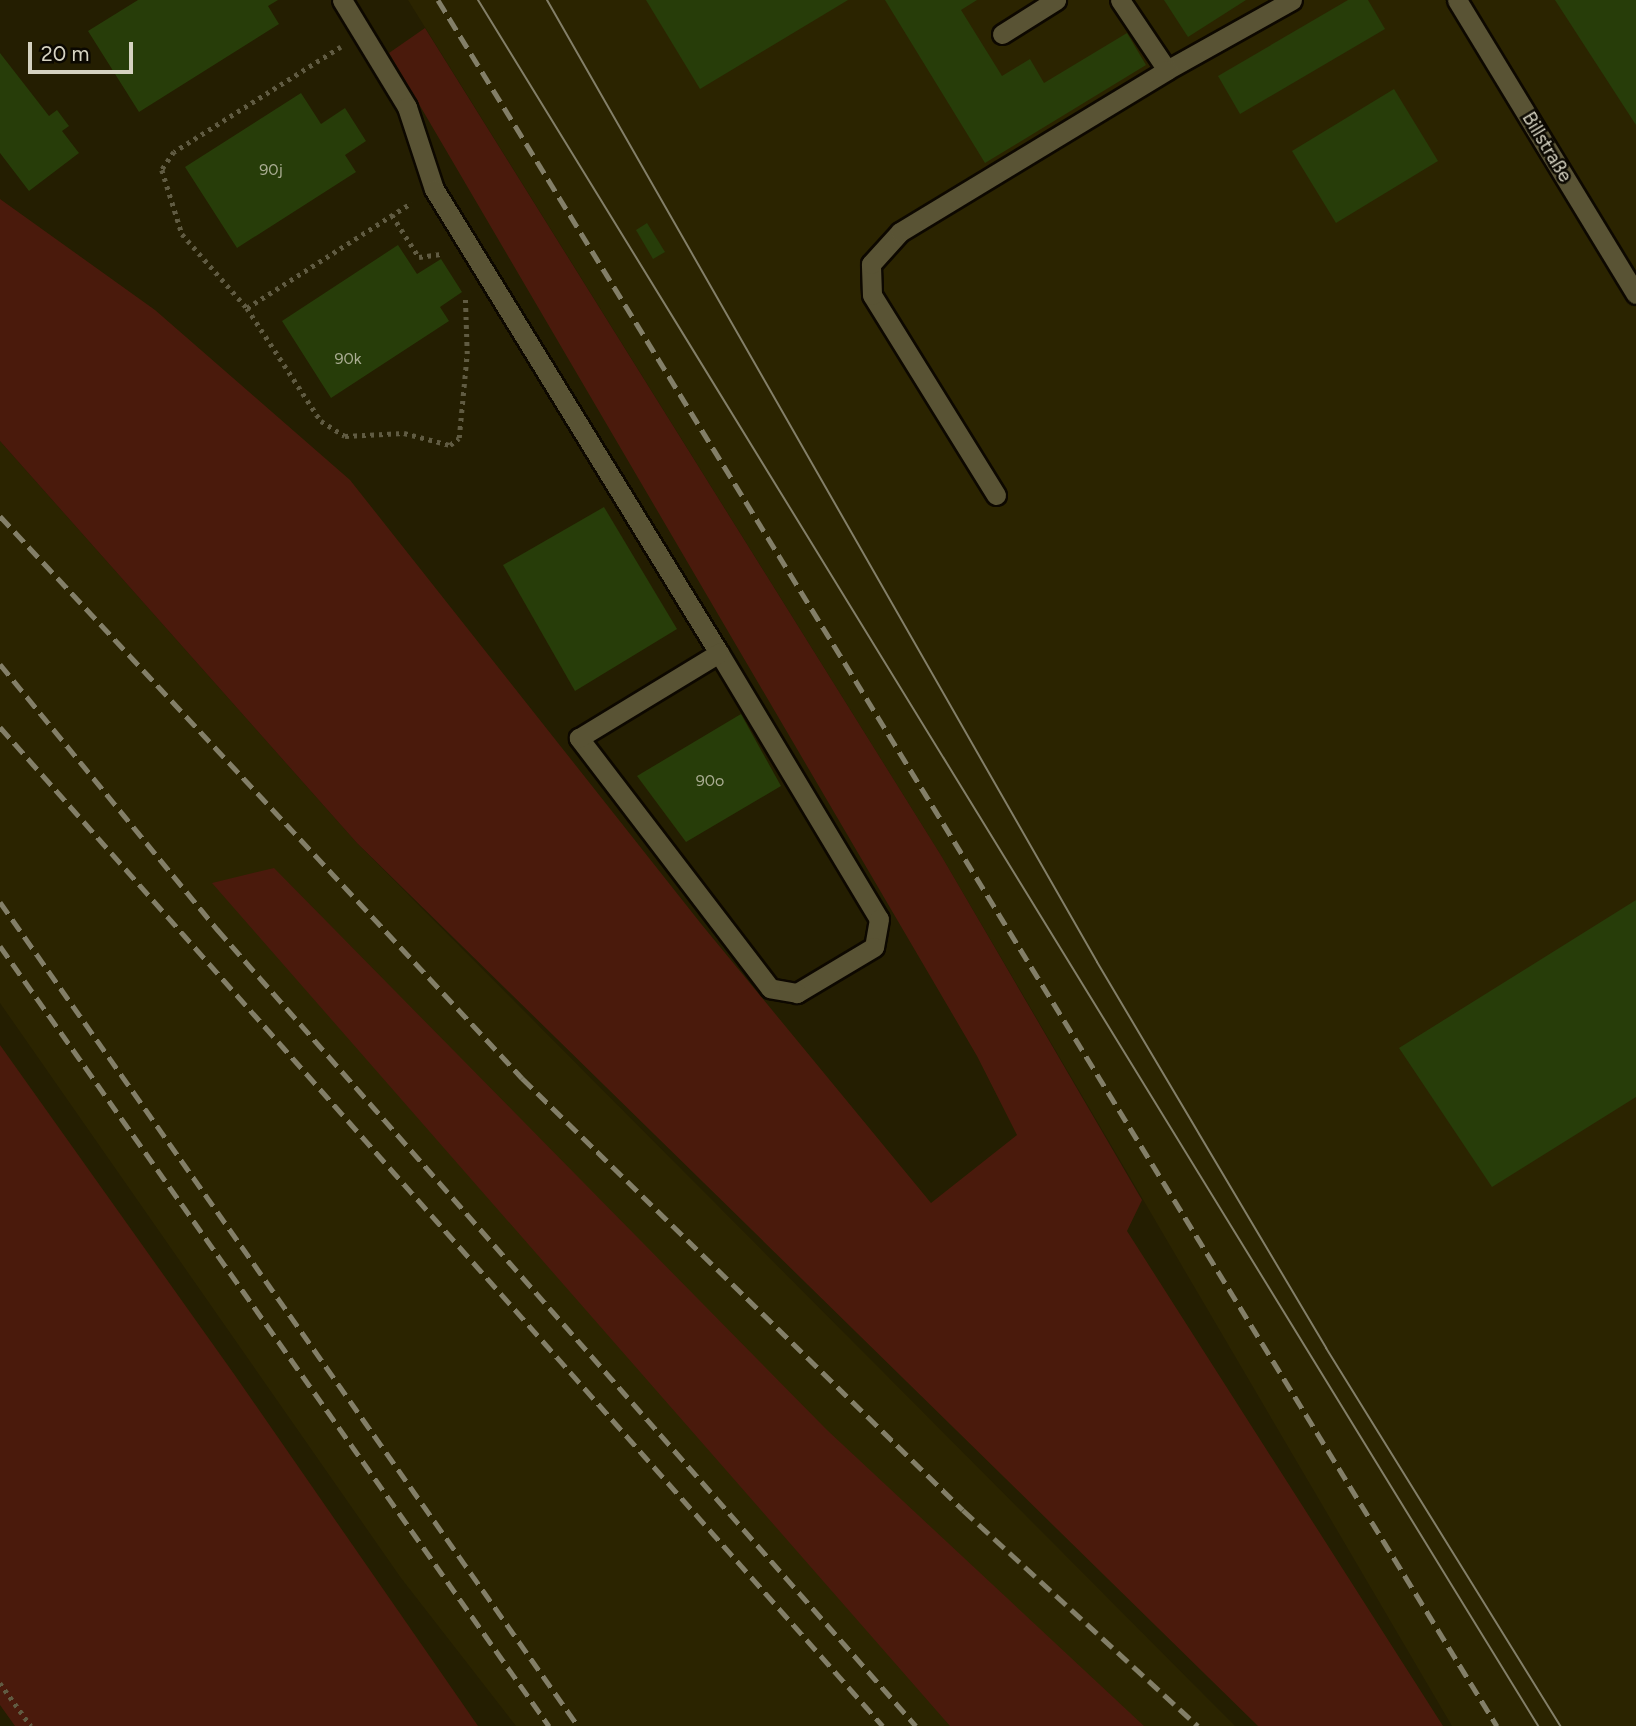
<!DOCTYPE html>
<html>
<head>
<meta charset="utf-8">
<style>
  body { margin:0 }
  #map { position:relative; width:1636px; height:1726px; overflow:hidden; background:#241e01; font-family:Figtree,sans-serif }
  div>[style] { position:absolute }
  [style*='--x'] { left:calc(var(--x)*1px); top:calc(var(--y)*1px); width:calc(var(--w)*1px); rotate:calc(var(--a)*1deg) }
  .built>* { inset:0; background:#2b2400 }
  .green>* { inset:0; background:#4a1a0c }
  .building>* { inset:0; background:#273d09 }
  .path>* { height:4.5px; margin-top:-2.25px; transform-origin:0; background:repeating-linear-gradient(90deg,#605b42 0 3.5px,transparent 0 8.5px) }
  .roads { filter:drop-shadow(2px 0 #0d0800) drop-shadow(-2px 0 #0d0800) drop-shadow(0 2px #0d0800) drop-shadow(0 -2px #0d0800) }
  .service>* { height:19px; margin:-9.5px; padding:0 9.5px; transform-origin:9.5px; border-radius:9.5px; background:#595334 }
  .tertiary>* { height:19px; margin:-9.5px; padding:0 9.5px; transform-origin:9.5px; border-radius:9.5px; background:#595334 }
  .tram>* { height:2px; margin:-1px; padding:0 1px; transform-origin:1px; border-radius:1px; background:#837f68 }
  .rail>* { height:5px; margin-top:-2.5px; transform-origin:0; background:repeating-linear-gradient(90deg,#837f68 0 14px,transparent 0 21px) }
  span { translate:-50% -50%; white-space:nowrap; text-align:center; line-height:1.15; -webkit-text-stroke:5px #0b0801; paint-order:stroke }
  .number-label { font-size:16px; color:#aaad93 }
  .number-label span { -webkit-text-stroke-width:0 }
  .street-label { font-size:19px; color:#d5d2c1 }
  .scale { position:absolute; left:28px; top:42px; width:105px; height:32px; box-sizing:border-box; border:4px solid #d5d2c1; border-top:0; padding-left:9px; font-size:21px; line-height:24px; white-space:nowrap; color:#d5d2c1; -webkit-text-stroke:5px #0b0801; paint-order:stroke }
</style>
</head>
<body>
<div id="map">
  <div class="built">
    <div style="clip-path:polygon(408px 0,1636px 0,1636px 1726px,1452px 1726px,942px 857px)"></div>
    <div style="clip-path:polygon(0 441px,357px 843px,1235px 1726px,516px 1726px,401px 1578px,0 1003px)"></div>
  </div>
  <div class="green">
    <div style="clip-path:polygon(425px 28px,942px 857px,1142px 1200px,1127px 1231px,1443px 1726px,1258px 1726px,357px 843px,0 441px,0 199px,155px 310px,350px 480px,702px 925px,931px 1203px,1017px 1135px,977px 1056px,389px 53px)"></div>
    <div style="clip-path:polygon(274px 868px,827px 1430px,1144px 1726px,950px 1726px,212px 883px)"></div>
    <div style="clip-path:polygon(0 1045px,234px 1374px,478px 1726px,15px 1726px,0 1705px)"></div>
  </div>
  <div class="building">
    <div style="clip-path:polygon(138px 0,278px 0,268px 6px,279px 24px,139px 112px,88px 31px)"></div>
    <div style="clip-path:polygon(646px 0,848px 0,700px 89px)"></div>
    <div style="clip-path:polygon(885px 0,977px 0,961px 10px,1002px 76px,1030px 59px,1044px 83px,1127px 33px,1146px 65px,985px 163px)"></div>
    <div style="clip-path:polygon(1164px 0,1246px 0,1188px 37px)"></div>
    <div style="clip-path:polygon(1348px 0,1368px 0,1385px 29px,1240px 114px,1218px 76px)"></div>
    <div style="clip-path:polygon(1555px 0,1636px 0,1636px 125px)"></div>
    <div style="clip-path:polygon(0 53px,49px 116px,57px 110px,69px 126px,62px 131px,79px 153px,29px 191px,0 153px)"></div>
    <div style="clip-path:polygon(1394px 89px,1438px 161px,1336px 223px,1292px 151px)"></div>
    <div style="clip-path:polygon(301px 93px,321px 124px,345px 108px,366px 141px,345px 155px,356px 172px,237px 248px,185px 167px)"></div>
    <div style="clip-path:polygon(647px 223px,665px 252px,653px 259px,636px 230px)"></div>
    <div style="clip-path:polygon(398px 245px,417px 274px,441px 259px,462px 292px,440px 307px,449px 321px,331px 398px,282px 321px)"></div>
    <div style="clip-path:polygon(604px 507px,677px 629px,575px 691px,503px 565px)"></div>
    <div style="clip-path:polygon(741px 714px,781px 786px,686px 842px,637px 776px)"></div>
    <div style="clip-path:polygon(1636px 900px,1636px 1097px,1492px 1187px,1399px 1048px)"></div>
  </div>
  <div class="path">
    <div style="--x:341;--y:47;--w:197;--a:147.8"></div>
    <div style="--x:174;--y:152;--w:22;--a:124"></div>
    <div style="--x:162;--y:170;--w:67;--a:72.6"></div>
    <div style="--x:182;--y:234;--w:98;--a:48.7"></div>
    <div style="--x:247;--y:308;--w:135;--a:56.8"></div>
    <div style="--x:321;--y:421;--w:28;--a:32"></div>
    <div style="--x:345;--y:436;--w:59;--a:-2.9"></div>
    <div style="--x:404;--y:433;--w:48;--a:14.6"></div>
    <div style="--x:450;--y:445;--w:11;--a:-38"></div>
    <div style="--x:459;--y:438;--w:84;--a:-84.6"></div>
    <div style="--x:467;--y:354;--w:59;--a:-91.9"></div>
    <div style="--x:392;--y:215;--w:50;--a:57.3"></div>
    <div style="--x:419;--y:257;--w:22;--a:-8"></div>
    <div style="--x:247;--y:308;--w:195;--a:-32.6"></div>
    <div style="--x:0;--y:1683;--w:53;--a:54.2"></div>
  </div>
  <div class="roads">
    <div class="service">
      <div style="--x:342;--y:0;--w:125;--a:58.7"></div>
      <div style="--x:407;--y:107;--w:86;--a:71.8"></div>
      <div style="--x:434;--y:189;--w:545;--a:58.44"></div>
      <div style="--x:719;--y:653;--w:310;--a:59"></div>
      <div style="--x:879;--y:919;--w:28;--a:100"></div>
      <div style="--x:874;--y:947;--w:90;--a:149.1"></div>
      <div style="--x:797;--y:993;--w:27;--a:-170"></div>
      <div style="--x:770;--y:988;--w:315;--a:-127.4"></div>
      <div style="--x:579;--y:738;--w:164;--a:-31.3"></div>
      <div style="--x:1120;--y:0;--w:84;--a:56.1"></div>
      <div style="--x:1167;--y:70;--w:143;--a:-29.2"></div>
      <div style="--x:1002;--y:34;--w:64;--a:-32.2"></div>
      <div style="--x:996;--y:495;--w:235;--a:-121.8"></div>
      <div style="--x:872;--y:295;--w:31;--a:-92"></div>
      <div style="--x:871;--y:264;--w:43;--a:-47.8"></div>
      <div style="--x:900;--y:232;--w:312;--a:-31.2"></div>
    </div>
    <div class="tertiary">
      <div style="--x:1457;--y:0;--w:344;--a:58.7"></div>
    </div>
  </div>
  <div class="tram">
    <div style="--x:478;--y:0;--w:2026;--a:58.44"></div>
    <div style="--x:547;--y:0;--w:1108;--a:60.24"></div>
    <div style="--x:1097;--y:962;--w:449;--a:59.3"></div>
    <div style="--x:1326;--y:1348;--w:445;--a:58.2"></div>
  </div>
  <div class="rail">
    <div style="--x:438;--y:0;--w:2025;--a:58.47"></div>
    <div style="--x:0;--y:516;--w:767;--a:47.11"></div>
    <div style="--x:522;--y:1078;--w:617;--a:44.41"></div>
    <div style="--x:963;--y:1510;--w:319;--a:42.6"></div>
    <div style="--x:0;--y:664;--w:343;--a:50.7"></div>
    <div style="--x:217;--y:929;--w:1060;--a:48.75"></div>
    <div style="--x:0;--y:727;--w:1333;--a:48.53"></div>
    <div style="--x:0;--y:902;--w:1007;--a:54.95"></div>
    <div style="--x:0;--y:946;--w:954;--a:54.86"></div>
  </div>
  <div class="number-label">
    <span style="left:271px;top:170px">90j</span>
    <span style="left:348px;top:359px">90k</span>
    <span style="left:710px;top:781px">90o</span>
  </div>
  <div class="street-label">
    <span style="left:1547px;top:147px;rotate:59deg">Billstraße</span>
  </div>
  <div class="scale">20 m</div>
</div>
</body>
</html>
